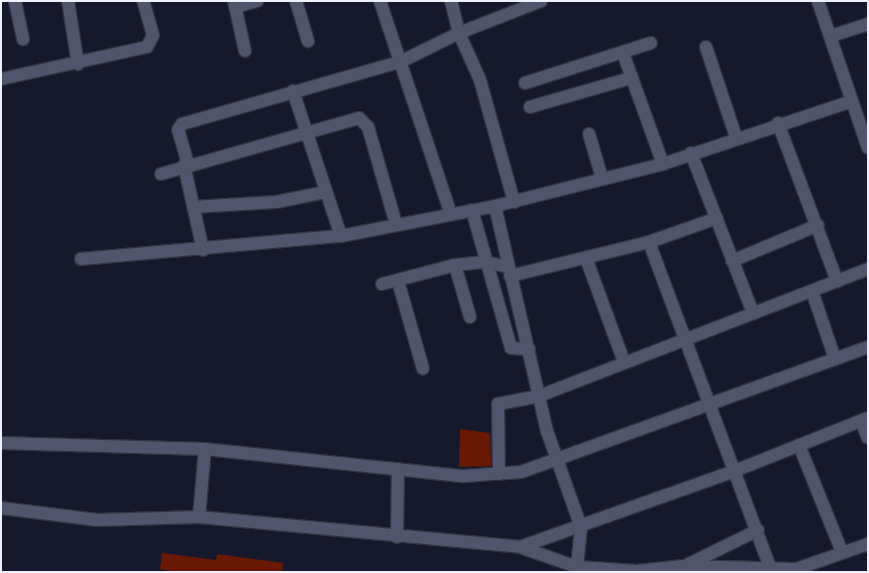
<!DOCTYPE html>
<html>
<head>
<meta charset="utf-8">
<style>
  body { margin:0 }
  #map { position:relative; width:869px; height:573px; overflow:hidden; background:#16192e; font-family:Georgia,serif }
  div>[style] { position:absolute }
  [style*='--x'] { left:calc(var(--x)*1px); top:calc(var(--y)*1px); width:calc(var(--w)*1px); rotate:calc(var(--a)*1deg) }
  .building>* { inset:0; background:#681803 }
  .roads { filter:drop-shadow(1px 0 #323444) drop-shadow(-1px 0 #323444) drop-shadow(0 1px #323444) drop-shadow(0 -1px #323444) }
  .minor>* { height:12px; margin:-6px; padding:0 6px; transform-origin:6px; border-radius:6px; background:#50556d }
  span { translate:-50% -50%; white-space:nowrap; text-align:center; line-height:1.15; -webkit-text-stroke:4px #16192e; paint-order:stroke }
  .frame { position:absolute; inset:0; border:2px solid #eff2fe; pointer-events:none }
</style>
</head>
<body>
<div id="map">
  <div class="building">
    <div style="clip-path:polygon(460px 429px,490px 433px,491px 466px,459px 467px)"></div>
    <div style="clip-path:polygon(162px 553px,216px 560px,217px 554px,283px 563px,282px 572px,179px 572px,160px 569px)"></div>
  </div>
  <div class="roads">
    <div class="minor">
      <div style="--x:15;--y:1;--w:39;--a:78"></div>
      <div style="--x:68;--y:1;--w:64;--a:81"></div>
      <div style="--x:234;--y:1;--w:51;--a:77.6"></div>
      <div style="--x:296;--y:1;--w:42;--a:73.3"></div>
      <div style="--x:380;--y:1;--w:225;--a:71.6"></div>
      <div style="--x:451;--y:1;--w:33;--a:76"></div>
      <div style="--x:459;--y:33;--w:51;--a:65.9"></div>
      <div style="--x:480;--y:80;--w:127;--a:74.4"></div>
      <div style="--x:818;--y:1;--w:155;--a:71.2"></div>
      <div style="--x:235;--y:7;--w:23;--a:-15"></div>
      <div style="--x:831;--y:36;--w:39;--a:-18"></div>
      <div style="--x:706;--y:47;--w:95;--a:71.6"></div>
      <div style="--x:623;--y:53;--w:118;--a:70.2"></div>
      <div style="--x:1;--y:79;--w:149;--a:-12.4"></div>
      <div style="--x:147;--y:47;--w:13;--a:-63"></div>
      <div style="--x:153;--y:35;--w:35;--a:-106"></div>
      <div style="--x:525;--y:83;--w:132;--a:-17.6"></div>
      <div style="--x:293;--y:91;--w:153;--a:71.7"></div>
      <div style="--x:530;--y:107;--w:105;--a:-16"></div>
      <div style="--x:778;--y:123;--w:169;--a:69.5"></div>
      <div style="--x:589;--y:134;--w:46;--a:73.5"></div>
      <div style="--x:691;--y:153;--w:172;--a:68.8"></div>
      <div style="--x:188;--y:164;--w:35;--a:-106"></div>
      <div style="--x:178;--y:130;--w:7;--a:-56"></div>
      <div style="--x:182;--y:124;--w:227;--a:-15.9"></div>
      <div style="--x:400;--y:62;--w:66;--a:-26.2"></div>
      <div style="--x:459;--y:33;--w:88;--a:-21.3"></div>
      <div style="--x:184;--y:165;--w:87;--a:77.4"></div>
      <div style="--x:161;--y:174;--w:206;--a:-15.8"></div>
      <div style="--x:359;--y:118;--w:13;--a:45"></div>
      <div style="--x:368;--y:127;--w:101;--a:73.9"></div>
      <div style="--x:495;--y:206;--w:231;--a:77"></div>
      <div style="--x:547;--y:431;--w:102;--a:70.5"></div>
      <div style="--x:581;--y:527;--w:40;--a:95.7"></div>
      <div style="--x:193;--y:207;--w:83;--a:-3.4"></div>
      <div style="--x:276;--y:202;--w:50;--a:-11.5"></div>
      <div style="--x:472;--y:210;--w:143;--a:74.2"></div>
      <div style="--x:511;--y:348;--w:18;--a:3"></div>
      <div style="--x:649;--y:242;--w:348;--a:69.6"></div>
      <div style="--x:586;--y:258;--w:111;--a:69.9"></div>
      <div style="--x:81;--y:259;--w:261;--a:-5.1"></div>
      <div style="--x:341;--y:236;--w:157;--a:-11"></div>
      <div style="--x:495;--y:206;--w:173;--a:-14"></div>
      <div style="--x:663;--y:164;--w:199;--a:-18.4"></div>
      <div style="--x:732;--y:261;--w:93;--a:-22.7"></div>
      <div style="--x:455;--y:265;--w:54;--a:73.9"></div>
      <div style="--x:510;--y:276;--w:143;--a:-13.7"></div>
      <div style="--x:649;--y:242;--w:72;--a:-19.4"></div>
      <div style="--x:398;--y:281;--w:91;--a:74.1"></div>
      <div style="--x:382;--y:284;--w:75;--a:-14.6"></div>
      <div style="--x:455;--y:265;--w:30;--a:-6"></div>
      <div style="--x:485;--y:262;--w:24;--a:12"></div>
      <div style="--x:812;--y:291;--w:72;--a:71.3"></div>
      <div style="--x:861;--y:421;--w:18;--a:68"></div>
      <div style="--x:1;--y:443;--w:204;--a:1.7"></div>
      <div style="--x:205;--y:449;--w:260;--a:6"></div>
      <div style="--x:464;--y:476;--w:57;--a:-4"></div>
      <div style="--x:521;--y:472;--w:369;--a:-19.8"></div>
      <div style="--x:799;--y:445;--w:115;--a:68.1"></div>
      <div style="--x:499;--y:474;--w:70;--a:-90.8"></div>
      <div style="--x:498;--y:404;--w:42;--a:-11"></div>
      <div style="--x:539;--y:396;--w:353;--a:-21.1"></div>
      <div style="--x:1;--y:508;--w:97;--a:7.1"></div>
      <div style="--x:97;--y:520;--w:102;--a:-1.7"></div>
      <div style="--x:199;--y:517;--w:322;--a:5.3"></div>
      <div style="--x:520;--y:547;--w:230;--a:-19.5"></div>
      <div style="--x:737;--y:470;--w:141;--a:-21.7"></div>
      <div style="--x:199;--y:517;--w:68;--a:-85"></div>
      <div style="--x:397;--y:537;--w:68;--a:-89.2"></div>
      <div style="--x:520;--y:547;--w:60;--a:19.3"></div>
      <div style="--x:577;--y:567;--w:60;--a:3.8"></div>
      <div style="--x:637;--y:571;--w:47;--a:-6.1"></div>
      <div style="--x:684;--y:566;--w:110;--a:1.6"></div>
      <div style="--x:687;--y:565;--w:79;--a:-26.2"></div>
      <div style="--x:788;--y:572;--w:85;--a:-19.3"></div>
    </div>
  </div>
  <div class="frame"></div>
</div>
</body>
</html>
